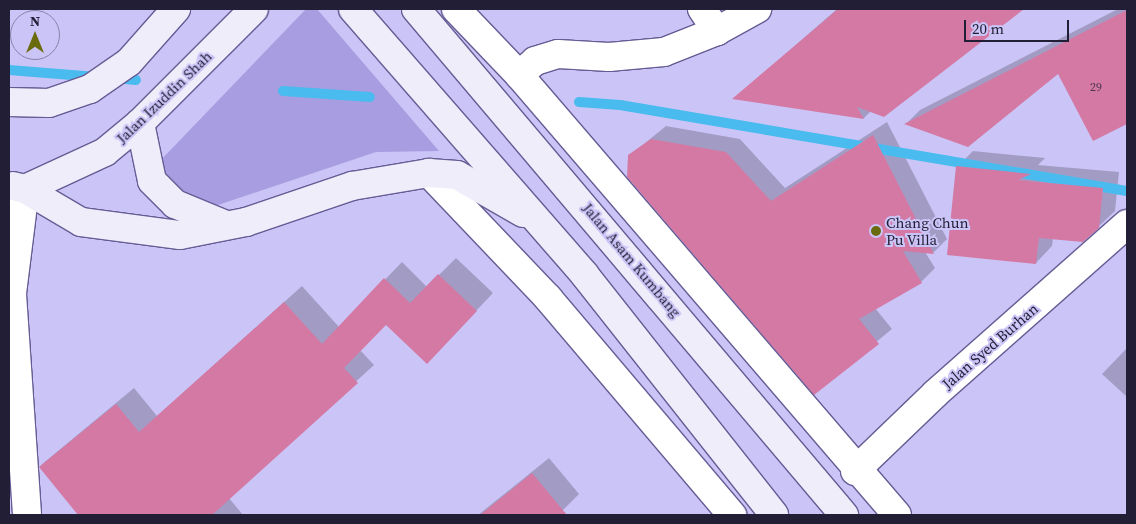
<!DOCTYPE html>
<html>
<head>
<meta charset="utf-8">
<style>
  body { margin:0 }
  #map { position:relative; width:1136px; height:524px; overflow:hidden; background:#cbc4f7; font-family:"Source Serif 4",serif }
  div>[style] { position:absolute }
  [style*='--x'] { left:calc(var(--x)*1px); top:calc(var(--y)*1px); width:calc(var(--w)*1px); rotate:calc(var(--a)*1deg) }
  .green>* { inset:0; background:#a89de0 }
  .shadow>* { inset:0; background:#0003 }
  .stream>* { height:10px; margin:-5px; padding:0 5px; transform-origin:5px; border-radius:5px; background:#4abbee }
  .building>* { inset:0; background:#d479a4 }
  .roads { filter:drop-shadow(1px 0 #665c94) drop-shadow(-1px 0 #665c94) drop-shadow(0 1px #665c94) drop-shadow(0 -1px #665c94) }
  .minor>* { height:28px; margin:-14px; padding:0 14px; transform-origin:14px; border-radius:14px; background:#fff }
  .secondary>* { height:28px; margin:-14px; padding:0 14px; transform-origin:14px; border-radius:14px; background:#efedfa }
  .dots>* { width:14px; height:14px; translate:-50% -50%; box-sizing:border-box; border:2px solid #cbc4f7; border-radius:50% }
  span { translate:-50% -50%; white-space:nowrap; text-align:center; line-height:1.15; -webkit-text-stroke:4px #cbc4f7; paint-order:stroke }
  .number-label { font-size:12px; color:#4e3551 }
  .number-label span { -webkit-text-stroke-width:0 }
  .street-label { font-size:15px; color:#221e35 }
  .poi-label { font-size:15px; color:#221e35 }
  .left { translate:0 -50%; text-align:left }
  .frame { position:absolute; inset:0; border:10px solid #221e35; pointer-events:none }
  .north { position:absolute; left:10px; top:10px; width:50px; height:50px; box-sizing:border-box; background:#cbc4f7; border:1px solid #8782a9; border-radius:50%; rotate:0deg; font-size:14px; font-weight:700; line-height:20px; text-align:center; color:#221e35 }
  .north::after { content:''; display:block; margin:auto; width:18px; height:22px; background:#696b0d; clip-path:polygon(50% 0,100% 100%,50% 72%,0 100%) }
  .scale { position:absolute; left:964px; top:20px; width:105px; height:22px; box-sizing:border-box; border:2px solid #221e35; border-top:0; padding-left:6px; font-size:15px; line-height:18px; white-space:nowrap; color:#221e35; -webkit-text-stroke:4px #cbc4f7; paint-order:stroke }
</style>
</head>
<body>
<div id="map">
  <div class="green">
    <div style="clip-path:polygon(306px 9px,317px 9px,439px 151px,376px 152px,218px 205px,176px 193px,159px 162px)"></div>
  </div>
  <div class="shadow">
    <div style="clip-path:polygon(837px 9px,1022px 9px,884px 116px,871px 111px,864px 118px,735px 98px)"></div>
    <div style="clip-path:polygon(1118px 9px,1127px 9px,1127px 122px,1094px 140px,1058px 72px,906px 124px,920px 110px)"></div>
    <div style="clip-path:polygon(887px 122px,947px 239px,934px 252px,925px 252px,935px 268px,921px 282px,875px 308px,892px 329px,814px 393px,629px 156px,666px 126px,740px 139px,785px 188px)"></div>
    <div style="clip-path:polygon(973px 151px,1045px 158px,1038px 165px,1119px 172px,1115px 211px,1098px 227px,1053px 238px,1052px 246px,1036px 263px,957px 167px)"></div>
    <div style="clip-path:polygon(456px 258px,493px 293px,444px 345px,386px 323px,360px 350px,374px 365px,229px 498px,243px 515px,81px 515px,41px 465px,134px 388px,157px 416px,302px 286px,339px 327px,402px 262px,427px 287px)"></div>
    <div style="clip-path:polygon(1127px 348px,1127px 397px,1102px 374px)"></div>
    <div style="clip-path:polygon(549px 458px,579px 494px,563px 510px,556px 515px,478px 515px)"></div>
  </div>
  <div class="stream">
    <div style="--x:9;--y:70;--w:88;--a:4.5"></div>
    <div style="--x:114;--y:78;--w:22;--a:5"></div>
    <div style="--x:283;--y:91;--w:87;--a:3.9"></div>
    <div style="--x:579;--y:102;--w:41;--a:4.2"></div>
    <div style="--x:620;--y:105;--w:514;--a:9.63"></div>
  </div>
  <div class="building">
    <div style="clip-path:polygon(838px 9px,1024px 9px,884px 117px,857px 107px,864px 119px,732px 99px)"></div>
    <div style="clip-path:polygon(1127px 10px,1127px 124px,1093px 141px,1058px 74px,968px 147px,904px 124px)"></div>
    <div style="clip-path:polygon(873px 135px,934px 254px,903px 251px,922px 283px,859px 319px,879px 344px,814px 395px,627px 177px,628px 155px,651px 139px,726px 152px,771px 201px)"></div>
    <div style="clip-path:polygon(956px 166px,1031px 174px,1018px 180px,1103px 188px,1099px 228px,1083px 242px,1039px 238px,1036px 264px,947px 255px)"></div>
    <div style="clip-path:polygon(438px 274px,477px 311px,427px 364px,386px 325px,344px 368px,358px 383px,212px 515px,78px 515px,39px 467px,116px 404px,139px 432px,284px 302px,322px 344px,384px 278px,410px 303px)"></div>
    <div style="clip-path:polygon(532px 473px,567px 515px,480px 515px)"></div>
  </div>
  <div class="roads">
    <div class="minor">
      <div style="--x:456;--y:9;--w:91;--a:46.3"></div>
      <div style="--x:519;--y:75;--w:580;--a:49.33"></div>
      <div style="--x:702;--y:9;--w:27;--a:56"></div>
      <div style="--x:519;--y:75;--w:21;--a:-41"></div>
      <div style="--x:535;--y:61;--w:24;--a:-17"></div>
      <div style="--x:558;--y:54;--w:51;--a:3.4"></div>
      <div style="--x:609;--y:57;--w:55;--a:-5.2"></div>
      <div style="--x:664;--y:52;--w:57;--a:-21.6"></div>
      <div style="--x:717;--y:31;--w:46;--a:-28.8"></div>
      <div style="--x:429;--y:173;--w:173;--a:46.4"></div>
      <div style="--x:548;--y:298;--w:285;--a:49.7"></div>
      <div style="--x:25;--y:189;--w:106;--a:97.1"></div>
      <div style="--x:12;--y:294;--w:222;--a:86.1"></div>
      <div style="--x:855;--y:471;--w:112;--a:-43.9"></div>
      <div style="--x:936;--y:393;--w:255;--a:-41.5"></div>
    </div>
    <div class="secondary">
      <div style="--x:353;--y:9;--w:352;--a:48.9"></div>
      <div style="--x:584;--y:274;--w:307;--a:51.7"></div>
      <div style="--x:416;--y:9;--w:663;--a:49.77"></div>
      <div style="--x:9;--y:102;--w:40;--a:1.4"></div>
      <div style="--x:49;--y:103;--w:43;--a:-18.9"></div>
      <div style="--x:90;--y:89;--w:47;--a:-34.7"></div>
      <div style="--x:129;--y:62;--w:71;--a:-48.4"></div>
      <div style="--x:140;--y:123;--w:59;--a:78.3"></div>
      <div style="--x:152;--y:181;--w:33;--a:45"></div>
      <div style="--x:175;--y:204;--w:55;--a:22.4"></div>
      <div style="--x:13;--y:186;--w:12;--a:14"></div>
      <div style="--x:25;--y:189;--w:88;--a:-24.8"></div>
      <div style="--x:105;--y:152;--w:45;--a:-39.6"></div>
      <div style="--x:140;--y:123;--w:161;--a:-45"></div>
      <div style="--x:25;--y:189;--w:65;--a:30.5"></div>
      <div style="--x:81;--y:222;--w:100;--a:7.5"></div>
      <div style="--x:180;--y:235;--w:67;--a:-11.1"></div>
      <div style="--x:246;--y:222;--w:112;--a:-18.8"></div>
      <div style="--x:352;--y:186;--w:78;--a:-9.6"></div>
      <div style="--x:429;--y:173;--w:28;--a:4"></div>
      <div style="--x:457;--y:175;--w:76;--a:29.9"></div>
    </div>
  </div>
  <div class="dots">
    <div style="left:876px;top:231px;background:#696b0d"></div>
  </div>
  <div class="number-label">
    <span style="left:1096px;top:88px">29</span>
  </div>
  <div class="street-label">
    <span style="left:164px;top:97px;rotate:-44deg">Jalan Izuddin Shah</span>
    <span style="left:632px;top:260px;rotate:50deg">Jalan Asam Kumbang</span>
    <span style="left:990px;top:346px;rotate:-41deg">Jalan Syed Burhan</span>
  </div>
  <div class="poi-label">
    <span class="left" style="left:886px;top:231px">Chang Chun<br>Pu Villa</span>
  </div>
  <div class="frame"></div>
  <div class="north">N</div>
  <div class="scale">20 m</div>
</div>
</body>
</html>
